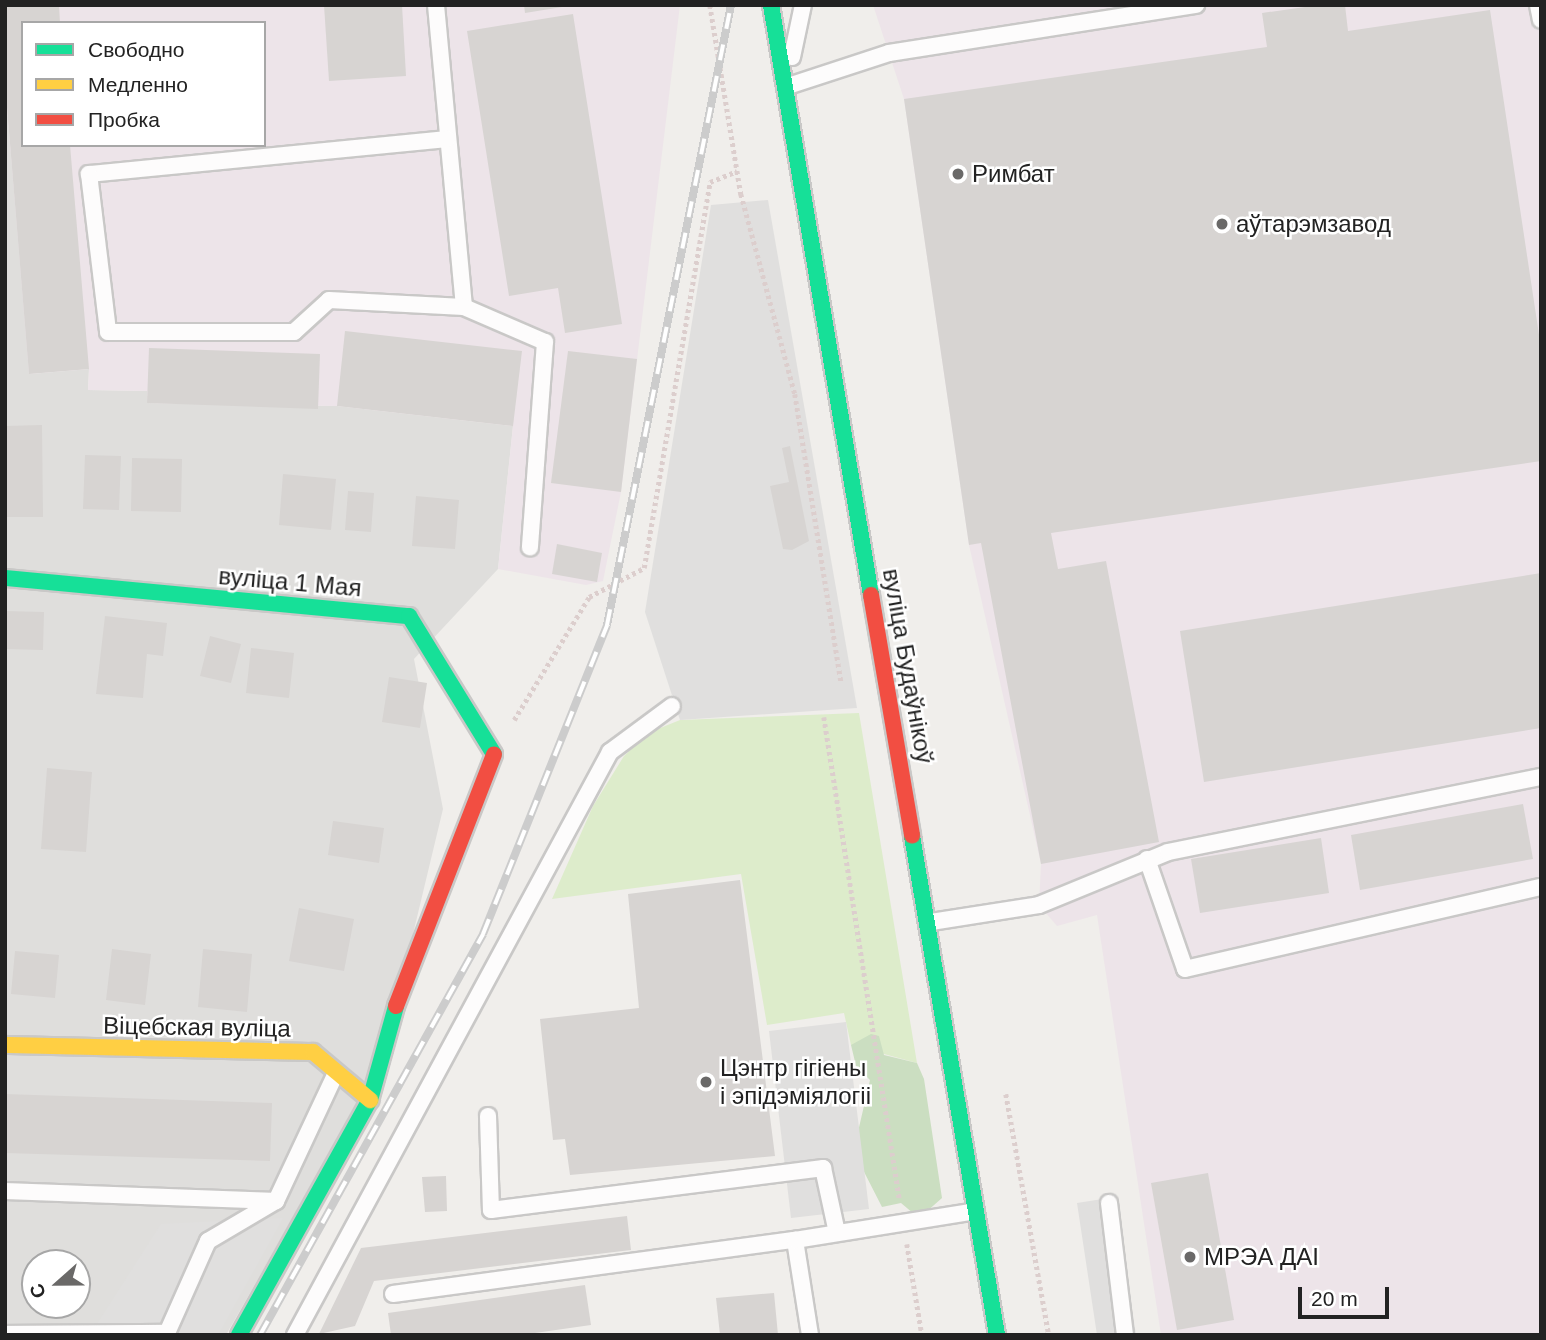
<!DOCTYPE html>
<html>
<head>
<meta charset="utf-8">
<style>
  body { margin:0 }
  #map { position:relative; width:1546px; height:1340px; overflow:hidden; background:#f0eeeb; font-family:Helvetica,sans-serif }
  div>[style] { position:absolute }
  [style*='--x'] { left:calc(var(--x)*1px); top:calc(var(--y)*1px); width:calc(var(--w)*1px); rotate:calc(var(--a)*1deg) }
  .residential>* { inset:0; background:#dfdedc }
  .industrial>* { inset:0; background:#ede4e9 }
  .grass>* { inset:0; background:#ddeccb }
  .forest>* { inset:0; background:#cbdec1 }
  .parking>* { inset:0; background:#e0dfde }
  .building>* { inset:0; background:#d7d4d2 }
  .path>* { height:4.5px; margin-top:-2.25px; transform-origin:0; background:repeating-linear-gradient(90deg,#dccecd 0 3.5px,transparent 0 7px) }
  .roads { filter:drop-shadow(2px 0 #c9c8c7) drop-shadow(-2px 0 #c9c8c7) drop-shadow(0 2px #c9c8c7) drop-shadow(0 -2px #c9c8c7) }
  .lane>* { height:16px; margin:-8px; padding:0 8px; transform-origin:8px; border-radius:8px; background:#fdfcfc }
  .fast>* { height:16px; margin:-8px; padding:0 8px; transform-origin:8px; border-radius:8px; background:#16e098 }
  .slow>* { height:16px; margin:-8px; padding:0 8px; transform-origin:8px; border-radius:8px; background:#ffcf43 }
  .jam>* { height:16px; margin:-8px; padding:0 8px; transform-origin:8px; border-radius:8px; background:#f24e42 }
  .rail>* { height:8px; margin-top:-4px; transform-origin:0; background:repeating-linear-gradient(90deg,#fff 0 16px,#ccc 0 32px); box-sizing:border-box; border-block:2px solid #ccc }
  .dots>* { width:19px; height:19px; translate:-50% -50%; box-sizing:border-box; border:4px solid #fff; border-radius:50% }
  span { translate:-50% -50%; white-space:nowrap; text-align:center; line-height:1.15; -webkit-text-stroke:5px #fff; paint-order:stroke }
  .poi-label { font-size:24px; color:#222 }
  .left { translate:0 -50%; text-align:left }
  .street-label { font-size:24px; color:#222 }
  .frame { position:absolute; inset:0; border:7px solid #222; pointer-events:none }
  .legend { position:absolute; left:21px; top:21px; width:245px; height:126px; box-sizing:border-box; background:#fff; border:2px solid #a7a7a7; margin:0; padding:9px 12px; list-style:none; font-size:21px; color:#222 }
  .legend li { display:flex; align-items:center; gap:14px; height:35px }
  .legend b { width:35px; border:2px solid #a7a7a7 }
  .north { position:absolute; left:21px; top:1249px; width:70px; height:70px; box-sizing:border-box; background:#fff; border:2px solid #a7a7a7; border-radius:50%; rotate:249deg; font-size:19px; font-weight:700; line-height:28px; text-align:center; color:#222 }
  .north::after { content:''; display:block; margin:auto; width:24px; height:32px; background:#6a6968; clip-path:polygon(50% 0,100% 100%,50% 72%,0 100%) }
  .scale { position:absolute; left:1298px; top:1287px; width:91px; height:32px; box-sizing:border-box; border:4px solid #222; border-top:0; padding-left:9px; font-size:21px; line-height:24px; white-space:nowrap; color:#222; -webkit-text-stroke:5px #fff; paint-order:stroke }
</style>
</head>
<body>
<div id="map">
  <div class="residential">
    <div style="clip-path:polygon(evenodd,5px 83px,30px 374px,89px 369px,88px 390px,147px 391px,147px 403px,337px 406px,513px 426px,498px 569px,414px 659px,443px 809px,383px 1059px,226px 1335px,5px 1335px,5px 83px,35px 1263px,77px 1263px,77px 1305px,35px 1305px,35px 1263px)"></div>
  </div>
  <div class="industrial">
    <div style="clip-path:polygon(evenodd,5px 5px,680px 5px,621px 492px,603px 581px,586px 585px,498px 569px,513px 426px,337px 406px,147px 403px,147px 391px,88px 390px,89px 369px,29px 374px,5px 83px,5px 5px,23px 23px,264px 23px,264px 145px,23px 145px,23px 23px)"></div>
    <div style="clip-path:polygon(873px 5px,1541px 5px,1541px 1335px,1161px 1335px,1097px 915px,1057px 926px,1039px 905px,1041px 864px,969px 545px,904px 99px)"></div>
  </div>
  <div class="grass">
    <div style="clip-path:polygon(859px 713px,917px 1063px,851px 1045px,844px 1013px,767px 1025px,741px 874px,552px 899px,593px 806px,624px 756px,648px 733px,680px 720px)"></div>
  </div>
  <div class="forest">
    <div style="clip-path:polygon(871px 1034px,879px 1036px,884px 1055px,917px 1063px,924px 1079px,942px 1198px,925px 1213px,914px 1214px,901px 1203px,882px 1207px,860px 1164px,857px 1136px,870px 1080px,856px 1066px,851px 1045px)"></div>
  </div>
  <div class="parking">
    <div style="clip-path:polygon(768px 200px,857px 708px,680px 720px,645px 612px,711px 205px)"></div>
    <div style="clip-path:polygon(846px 1022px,869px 1209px,791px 1218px,769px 1031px)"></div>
    <div style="clip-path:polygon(1115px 1197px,1136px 1335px,1097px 1335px,1077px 1203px)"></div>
    <div style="clip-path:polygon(283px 1218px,218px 1335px,90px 1335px,161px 1224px)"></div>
  </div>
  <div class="building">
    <div style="clip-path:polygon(5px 5px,59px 5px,60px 23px,23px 23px,23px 145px,70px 145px,89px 369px,29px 374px,5px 83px)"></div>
    <div style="clip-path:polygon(324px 5px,402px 5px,406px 76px,329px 81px)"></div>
    <div style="clip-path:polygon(524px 5px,562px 5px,562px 7px,525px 13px)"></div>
    <div style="clip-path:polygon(1319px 5px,1345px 5px,1348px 31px,1490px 10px,1541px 348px,1541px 461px,1051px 533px,1058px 569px,1106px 561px,1159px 842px,1041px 864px,981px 543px,969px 545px,904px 99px,1267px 47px,1262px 13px)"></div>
    <div style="clip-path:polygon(573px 14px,622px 324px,565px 333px,558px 288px,509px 296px,467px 31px)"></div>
    <div style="clip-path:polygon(345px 331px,522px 351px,513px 426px,337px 406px)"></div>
    <div style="clip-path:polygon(149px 348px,320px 354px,318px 409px,147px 403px)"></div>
    <div style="clip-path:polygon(568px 351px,637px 359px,621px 492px,551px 483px)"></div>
    <div style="clip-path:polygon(42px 425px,43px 517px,5px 517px,5px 426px)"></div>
    <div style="clip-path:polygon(790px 446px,809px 541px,792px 550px,783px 549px,770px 486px,789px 482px,782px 448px)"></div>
    <div style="clip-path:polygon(85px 455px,121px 456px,119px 510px,83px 509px)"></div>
    <div style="clip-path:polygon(132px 458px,182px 459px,181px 512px,131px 511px)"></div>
    <div style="clip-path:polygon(283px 474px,336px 479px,331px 530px,279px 525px)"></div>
    <div style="clip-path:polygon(348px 491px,374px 493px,371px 532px,345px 530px)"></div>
    <div style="clip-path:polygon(416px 496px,459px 500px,455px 549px,412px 546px)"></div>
    <div style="clip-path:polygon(557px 544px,602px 553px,597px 582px,552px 574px)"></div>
    <div style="clip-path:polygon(1541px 573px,1541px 728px,1204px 782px,1180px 631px)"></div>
    <div style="clip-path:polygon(5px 611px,44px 612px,43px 650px,5px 649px)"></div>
    <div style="clip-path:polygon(105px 616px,167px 623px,163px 656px,147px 654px,143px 698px,96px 694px)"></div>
    <div style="clip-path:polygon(210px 636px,241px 644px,231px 683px,200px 676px)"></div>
    <div style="clip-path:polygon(251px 648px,294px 653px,289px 698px,246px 693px)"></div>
    <div style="clip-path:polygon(389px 677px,427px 683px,420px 728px,382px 722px)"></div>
    <div style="clip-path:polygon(47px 768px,92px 772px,86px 852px,41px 849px)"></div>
    <div style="clip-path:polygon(1523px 804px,1533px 859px,1360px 890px,1351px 835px)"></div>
    <div style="clip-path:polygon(333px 821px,384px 828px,379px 863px,328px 855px)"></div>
    <div style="clip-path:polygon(1321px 838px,1329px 893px,1200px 913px,1191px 859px)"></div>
    <div style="clip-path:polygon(740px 880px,775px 1156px,570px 1175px,565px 1139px,553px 1140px,540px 1019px,639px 1008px,628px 894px)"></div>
    <div style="clip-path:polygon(299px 908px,354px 919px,344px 971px,289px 961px)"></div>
    <div style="clip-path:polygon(112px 949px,151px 954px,145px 1005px,106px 1000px)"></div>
    <div style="clip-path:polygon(203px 949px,252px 954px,247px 1012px,198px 1007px)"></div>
    <div style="clip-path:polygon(15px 951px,59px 955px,55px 998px,11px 994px)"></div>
    <div style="clip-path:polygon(5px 1094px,272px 1103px,270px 1161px,5px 1153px)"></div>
    <div style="clip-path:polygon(1208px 1173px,1234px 1320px,1177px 1330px,1151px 1183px)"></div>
    <div style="clip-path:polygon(446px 1176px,447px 1211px,425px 1212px,422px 1177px)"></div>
    <div style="clip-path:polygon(627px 1216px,631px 1250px,374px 1281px,355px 1326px,319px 1334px,361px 1248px)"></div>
    <div style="clip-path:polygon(585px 1285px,591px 1325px,521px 1335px,391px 1335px,388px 1313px)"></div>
    <div style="clip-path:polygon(774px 1293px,778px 1335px,720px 1335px,716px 1298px)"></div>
  </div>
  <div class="path">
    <div style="--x:710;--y:5;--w:192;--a:80.7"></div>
    <div style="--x:741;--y:194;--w:207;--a:74.9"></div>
    <div style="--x:795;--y:394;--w:292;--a:80.9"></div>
    <div style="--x:824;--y:717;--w:489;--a:81.1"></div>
    <div style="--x:514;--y:720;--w:144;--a:-58.6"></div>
    <div style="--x:589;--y:597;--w:62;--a:-27.8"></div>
    <div style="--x:644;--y:568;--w:392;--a:-80.3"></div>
    <div style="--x:710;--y:182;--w:29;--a:-22"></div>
    <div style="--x:1006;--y:1094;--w:245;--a:79.9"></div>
    <div style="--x:907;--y:1244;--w:92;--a:80.6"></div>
  </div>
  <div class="roads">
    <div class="lane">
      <div style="--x:436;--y:5;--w:303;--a:84.7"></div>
      <div style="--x:464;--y:307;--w:88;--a:23.4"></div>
      <div style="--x:545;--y:342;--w:206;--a:94.2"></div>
      <div style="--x:1538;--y:5;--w:15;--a:79"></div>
      <div style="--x:792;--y:57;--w:53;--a:-78.1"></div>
      <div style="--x:785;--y:87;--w:109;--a:-18.1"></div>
      <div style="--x:889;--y:53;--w:311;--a:-8.9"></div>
      <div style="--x:447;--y:139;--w:360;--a:174.4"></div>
      <div style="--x:89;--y:174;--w:159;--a:83.1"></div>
      <div style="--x:108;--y:332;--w:186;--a:0"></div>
      <div style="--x:294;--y:332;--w:47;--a:-42.4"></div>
      <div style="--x:329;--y:300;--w:135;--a:3"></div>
      <div style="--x:1147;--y:859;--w:116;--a:70.9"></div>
      <div style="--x:1185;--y:969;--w:365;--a:-13"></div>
      <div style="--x:931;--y:922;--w:109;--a:-8.9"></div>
      <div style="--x:1039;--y:905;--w:139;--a:-22.3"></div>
      <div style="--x:1168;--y:852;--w:380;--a:-11.4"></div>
      <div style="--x:488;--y:1116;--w:94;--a:88.2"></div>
      <div style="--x:491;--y:1210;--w:335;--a:-7.2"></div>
      <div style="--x:823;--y:1168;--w:66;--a:77.8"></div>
      <div style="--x:5;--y:1191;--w:271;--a:2.1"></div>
      <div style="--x:1109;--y:1203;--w:133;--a:83.1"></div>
      <div style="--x:393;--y:1294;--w:406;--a:-7.7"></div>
      <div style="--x:5;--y:1334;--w:162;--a:-0.4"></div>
      <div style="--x:167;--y:1333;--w:101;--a:-66"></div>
      <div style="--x:208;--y:1241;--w:79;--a:-30.5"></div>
      <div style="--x:276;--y:1201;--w:141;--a:-64.9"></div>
      <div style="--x:295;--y:1335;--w:663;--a:-61.62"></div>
      <div style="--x:610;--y:752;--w:77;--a:-36.6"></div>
      <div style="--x:810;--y:1335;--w:96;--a:-99"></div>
      <div style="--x:795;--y:1240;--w:183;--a:-9.1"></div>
    </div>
    <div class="fast">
      <div style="--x:771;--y:5;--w:598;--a:80.38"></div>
      <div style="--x:5;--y:578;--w:406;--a:5.4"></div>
      <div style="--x:409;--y:616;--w:162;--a:58.4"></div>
      <div style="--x:912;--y:836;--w:506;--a:80.33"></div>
      <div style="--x:239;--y:1335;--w:269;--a:-60.9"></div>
      <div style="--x:370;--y:1100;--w:98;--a:-74.5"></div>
    </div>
    <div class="slow">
      <div style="--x:5;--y:1045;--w:308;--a:1.3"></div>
      <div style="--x:313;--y:1052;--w:75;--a:40.1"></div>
    </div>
    <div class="jam">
      <div style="--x:871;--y:595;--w:244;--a:80.3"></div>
      <div style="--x:396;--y:1006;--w:270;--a:-68.7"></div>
    </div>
  </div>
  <div class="rail">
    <div style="--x:260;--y:1335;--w:459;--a:-60.9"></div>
    <div style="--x:483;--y:934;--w:333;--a:-68.1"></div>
    <div style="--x:607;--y:625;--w:632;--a:-78.69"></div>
  </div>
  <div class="dots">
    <div style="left:958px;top:174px;background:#6a6968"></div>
    <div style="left:1222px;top:224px;background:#6a6968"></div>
    <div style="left:706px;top:1082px;background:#6a6968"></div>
    <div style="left:1190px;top:1257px;background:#6a6968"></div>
  </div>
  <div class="poi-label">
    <span class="left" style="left:972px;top:174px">Римбат</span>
    <span class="left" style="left:1236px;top:224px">аўтарэмзавод</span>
    <span class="left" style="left:720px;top:1082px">Цэнтр гігіены<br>і эпідэміялогіі</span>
    <span class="left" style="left:1204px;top:1257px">МРЭА ДАІ</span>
  </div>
  <div class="street-label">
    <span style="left:290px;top:582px;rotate:5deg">вуліца 1 Мая</span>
    <span style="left:908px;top:666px;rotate:80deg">вуліца Будаўнікоў</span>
    <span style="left:197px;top:1027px;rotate:1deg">Віцебская вуліца</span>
  </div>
  <div class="frame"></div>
  <ul class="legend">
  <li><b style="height:9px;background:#16e098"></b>Свободно</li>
  <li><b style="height:9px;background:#ffcf43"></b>Медленно</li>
  <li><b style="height:9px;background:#f24e42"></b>Пробка</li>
  </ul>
  <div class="north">С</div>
  <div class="scale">20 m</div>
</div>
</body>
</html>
